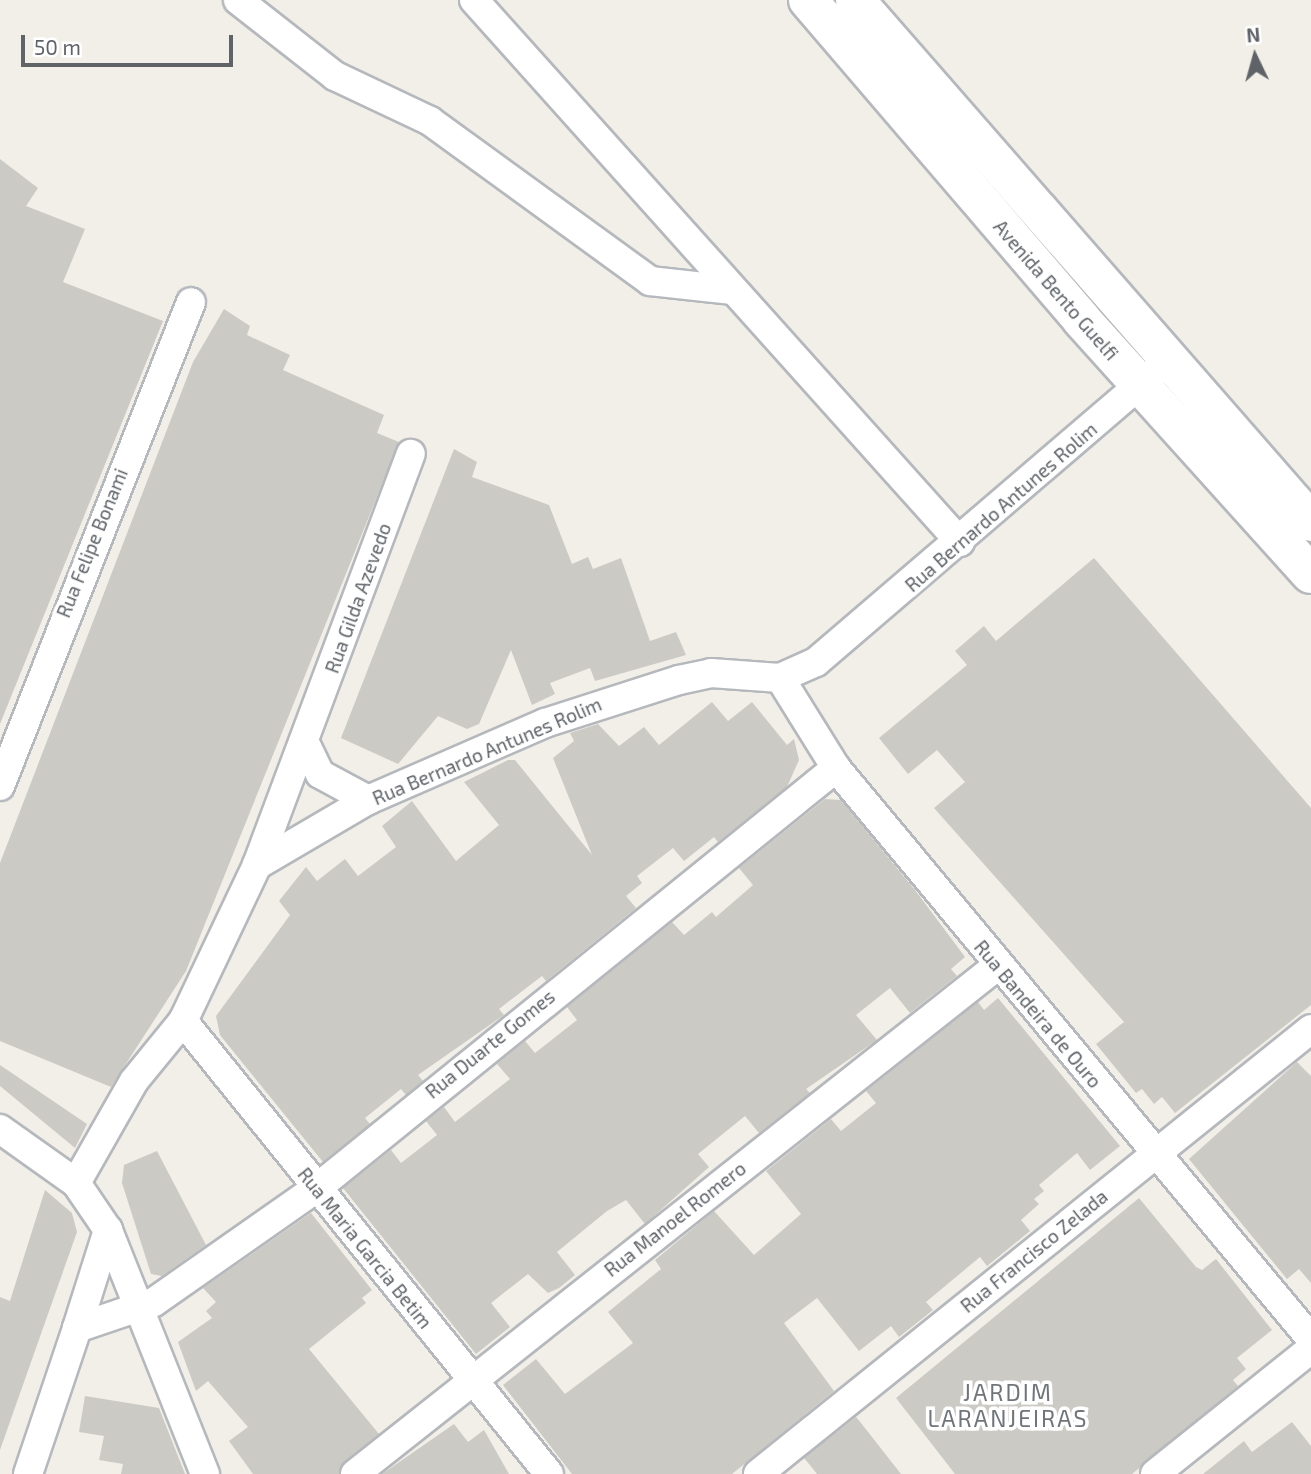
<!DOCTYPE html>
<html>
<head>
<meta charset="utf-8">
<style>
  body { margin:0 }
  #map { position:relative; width:1311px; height:1474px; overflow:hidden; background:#f1efe8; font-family:"Exo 2",sans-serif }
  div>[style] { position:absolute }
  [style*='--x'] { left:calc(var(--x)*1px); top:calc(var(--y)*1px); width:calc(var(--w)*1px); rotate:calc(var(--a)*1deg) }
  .building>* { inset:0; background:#cccac5 }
  .roads { filter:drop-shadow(2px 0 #b5b8bc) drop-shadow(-2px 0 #b5b8bc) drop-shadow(0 2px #b5b8bc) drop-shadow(0 -2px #b5b8bc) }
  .street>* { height:28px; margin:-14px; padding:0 14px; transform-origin:14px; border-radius:14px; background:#fff }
  .secondary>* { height:38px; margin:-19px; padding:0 19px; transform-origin:19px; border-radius:19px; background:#fff }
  span { translate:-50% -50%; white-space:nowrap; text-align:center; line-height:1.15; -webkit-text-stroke:7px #fff; paint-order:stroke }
  .street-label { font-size:19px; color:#5f6368 }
  .quarter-label { font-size:23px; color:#70757a; letter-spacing:2px }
  .north { position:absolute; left:1220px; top:21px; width:70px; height:70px; -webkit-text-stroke:5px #fff; paint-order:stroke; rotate:355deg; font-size:19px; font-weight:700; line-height:28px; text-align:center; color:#5f6368 }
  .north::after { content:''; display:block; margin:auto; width:24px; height:32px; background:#5f6368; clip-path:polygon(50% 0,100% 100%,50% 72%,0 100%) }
  .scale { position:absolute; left:21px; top:35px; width:212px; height:32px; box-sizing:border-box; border:4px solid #5f6368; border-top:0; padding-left:9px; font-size:21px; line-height:24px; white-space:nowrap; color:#5f6368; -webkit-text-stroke:5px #fff; paint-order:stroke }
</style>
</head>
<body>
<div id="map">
  <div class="building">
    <div style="clip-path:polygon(0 159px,38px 188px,26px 206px,85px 229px,63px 282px,163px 321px,0 724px)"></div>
    <div style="clip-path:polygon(224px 309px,250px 326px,247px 335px,290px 355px,283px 370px,384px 415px,377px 433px,399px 442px,186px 971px,111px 1087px,0 1041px,0 863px,193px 362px)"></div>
    <div style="clip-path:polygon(454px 449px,477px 462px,472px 477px,549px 505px,572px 564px,588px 557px,593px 569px,621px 558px,650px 641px,676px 632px,686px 655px,595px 681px,590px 668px,550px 683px,555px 694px,532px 705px,511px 650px,479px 724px,467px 729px,438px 716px,398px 764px,341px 738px)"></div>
    <div style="clip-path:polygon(1094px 558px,1311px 808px,1311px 1005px,1175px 1113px,1162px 1097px,1154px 1104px,1142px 1089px,1136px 1093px,1096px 1044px,1124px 1022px,934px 808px,965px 782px,937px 750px,908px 774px,879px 738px,967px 665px,955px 651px,984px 626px,996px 641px)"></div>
    <div style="clip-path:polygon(712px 702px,728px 721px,752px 702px,787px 745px,794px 739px,799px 760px,787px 787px,718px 842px,714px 837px,684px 861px,673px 848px,637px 876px,642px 883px,626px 896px,636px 908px,546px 981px,542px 976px,499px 1009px,504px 1015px,418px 1075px,423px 1081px,406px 1095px,401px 1089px,365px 1118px,370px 1124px,323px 1162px,220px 1035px,216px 1016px,290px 915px,279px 901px,306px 867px,317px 881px,345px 859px,358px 876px,396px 847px,382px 826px,412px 801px,456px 861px,499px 825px,464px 782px,508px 760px,515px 760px,592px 855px,553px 758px,574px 741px,570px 733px,598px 724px,619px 746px,644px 727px,659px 745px)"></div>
    <div style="clip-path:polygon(825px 799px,841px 800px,915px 890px,965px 957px,951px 969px,957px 976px,910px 1013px,890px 988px,856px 1015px,877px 1040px,806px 1089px,810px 1093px,759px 1133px,745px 1116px,698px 1154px,709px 1167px,645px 1224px,626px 1200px,607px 1211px,557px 1252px,575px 1275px,559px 1288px,548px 1293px,528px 1274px,491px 1303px,510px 1327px,476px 1354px,343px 1188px,391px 1150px,401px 1163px,437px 1135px,426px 1121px,444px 1107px,455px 1122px,510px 1079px,497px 1064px,525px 1041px,535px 1053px,577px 1020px,567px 1007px,672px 922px,684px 935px,712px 912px,716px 917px,753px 885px,739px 868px)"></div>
    <div style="clip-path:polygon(998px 998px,1120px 1146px,1090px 1170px,1077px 1153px,1039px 1185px,1044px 1191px,1034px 1199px,1039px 1204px,1021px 1220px,1030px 1231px,987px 1266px,980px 1257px,926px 1302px,933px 1310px,899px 1337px,891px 1326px,859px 1351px,817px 1298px,784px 1323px,834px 1391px,732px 1474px,572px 1474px,503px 1385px,536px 1359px,565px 1394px,633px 1343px,608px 1312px,661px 1269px,655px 1260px,714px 1211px,754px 1255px,801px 1214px,766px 1171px,831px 1119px,841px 1131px,876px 1103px,866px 1091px,978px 1002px,984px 1010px)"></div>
    <div style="clip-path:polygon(1297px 1062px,1311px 1076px,1311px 1283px,1299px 1269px,1287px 1279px,1189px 1159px)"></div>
    <div style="clip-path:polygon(0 1065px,87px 1124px,75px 1148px,0 1086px)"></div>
    <div style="clip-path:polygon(157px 1151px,206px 1245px,162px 1276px,151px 1274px,122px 1183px,124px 1165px)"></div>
    <div style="clip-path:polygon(45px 1190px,72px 1213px,77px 1232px,0 1450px,0 1297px,10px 1301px)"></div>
    <div style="clip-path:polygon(1139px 1198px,1196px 1267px,1202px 1270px,1216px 1259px,1272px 1330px,1237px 1358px,1246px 1369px,1233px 1380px,1238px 1386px,1132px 1474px,955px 1474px,896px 1398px)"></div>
    <div style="clip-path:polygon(311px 1213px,372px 1290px,362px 1298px,366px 1303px,309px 1349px,379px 1434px,345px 1461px,339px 1474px,253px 1474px,229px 1441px,248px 1427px,208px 1381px,196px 1391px,178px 1342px,212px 1318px,206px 1311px,216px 1302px,203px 1288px)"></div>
    <div style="clip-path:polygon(85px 1396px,159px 1408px,185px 1474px,121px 1474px,123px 1464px,99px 1460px,104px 1436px,79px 1432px)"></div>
    <div style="clip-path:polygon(856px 1417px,861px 1423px,901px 1474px,817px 1474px,809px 1464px,804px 1458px)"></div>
    <div style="clip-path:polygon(1292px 1422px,1311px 1446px,1311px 1474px,1203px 1474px,1244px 1441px,1252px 1452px)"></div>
    <div style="clip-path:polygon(454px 1424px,468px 1442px,484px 1430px,509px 1474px,382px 1474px)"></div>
  </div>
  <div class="roads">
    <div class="street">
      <div style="--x:238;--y:0;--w:123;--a:38.1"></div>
      <div style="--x:335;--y:76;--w:105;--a:25.3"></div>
      <div style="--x:430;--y:121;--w:272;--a:36"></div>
      <div style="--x:650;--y:281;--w:81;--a:6.3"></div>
      <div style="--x:474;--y:0;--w:728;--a:48.12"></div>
      <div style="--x:780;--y:678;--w:106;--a:58.1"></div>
      <div style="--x:836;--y:768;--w:743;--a:50.24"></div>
      <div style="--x:305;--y:743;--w:34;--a:64"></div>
      <div style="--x:320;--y:774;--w:55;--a:28.4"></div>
      <div style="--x:0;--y:786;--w:520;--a:-68.46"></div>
      <div style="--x:257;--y:865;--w:439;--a:-69.5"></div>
      <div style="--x:183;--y:1021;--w:582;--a:51.06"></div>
      <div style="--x:0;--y:1129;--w:93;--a:35.4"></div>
      <div style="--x:77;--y:1328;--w:103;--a:-72.4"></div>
      <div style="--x:28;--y:1474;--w:154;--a:-71.4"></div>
      <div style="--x:77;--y:1328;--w:81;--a:-18.7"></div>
      <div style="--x:154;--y:1302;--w:199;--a:-35"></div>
      <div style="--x:317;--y:1188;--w:668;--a:-38.98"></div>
      <div style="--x:205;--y:1474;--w:263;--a:-111.7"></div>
      <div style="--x:108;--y:1230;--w:57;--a:-124.2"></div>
      <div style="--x:76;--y:1183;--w:117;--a:-60.4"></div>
      <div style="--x:134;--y:1081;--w:77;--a:-50.8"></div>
      <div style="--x:183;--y:1021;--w:173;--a:-64.6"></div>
      <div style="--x:257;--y:865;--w:129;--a:-30.4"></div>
      <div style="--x:368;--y:800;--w:193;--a:-23.5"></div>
      <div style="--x:545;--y:723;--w:141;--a:-17.8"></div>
      <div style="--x:679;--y:680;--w:33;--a:-12"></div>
      <div style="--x:711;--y:673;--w:69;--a:4.1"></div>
      <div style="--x:780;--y:678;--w:39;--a:-24"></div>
      <div style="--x:816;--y:662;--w:444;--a:-40.6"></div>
      <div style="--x:355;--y:1474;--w:819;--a:-38.35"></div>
      <div style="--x:758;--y:1474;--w:710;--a:-38.82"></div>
      <div style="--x:1155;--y:1474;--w:200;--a:-38.7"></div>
    </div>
    <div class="secondary">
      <div style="--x:808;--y:0;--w:420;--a:49.4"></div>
      <div style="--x:1081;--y:319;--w:343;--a:48"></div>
      <div style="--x:855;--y:0;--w:693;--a:48.86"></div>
    </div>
  </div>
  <div class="street-label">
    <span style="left:1056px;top:290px;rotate:49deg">Avenida Bento Guelfi</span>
    <span style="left:1001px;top:507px;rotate:-41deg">Rua Bernardo Antunes Rolim</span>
    <span style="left:92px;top:543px;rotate:-68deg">Rua Felipe Bonami</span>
    <span style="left:358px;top:598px;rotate:-70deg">Rua Gilda Azevedo</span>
    <span style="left:487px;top:751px;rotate:-23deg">Rua Bernardo Antunes Rolim</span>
    <span style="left:1038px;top:1014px;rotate:50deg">Rua Bandeira de Ouro</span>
    <span style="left:490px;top:1044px;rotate:-39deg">Rua Duarte Gomes</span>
    <span style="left:675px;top:1219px;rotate:-38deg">Rua Manoel Romero</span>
    <span style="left:365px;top:1248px;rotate:51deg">Rua Maria Garcia Betim</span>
    <span style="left:1034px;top:1251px;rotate:-39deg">Rua Francisco Zelada</span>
  </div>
  <div class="quarter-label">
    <span style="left:1008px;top:1405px">JARDIM<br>LARANJEIRAS</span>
  </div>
  <div class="north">N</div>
  <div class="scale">50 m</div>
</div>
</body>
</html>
